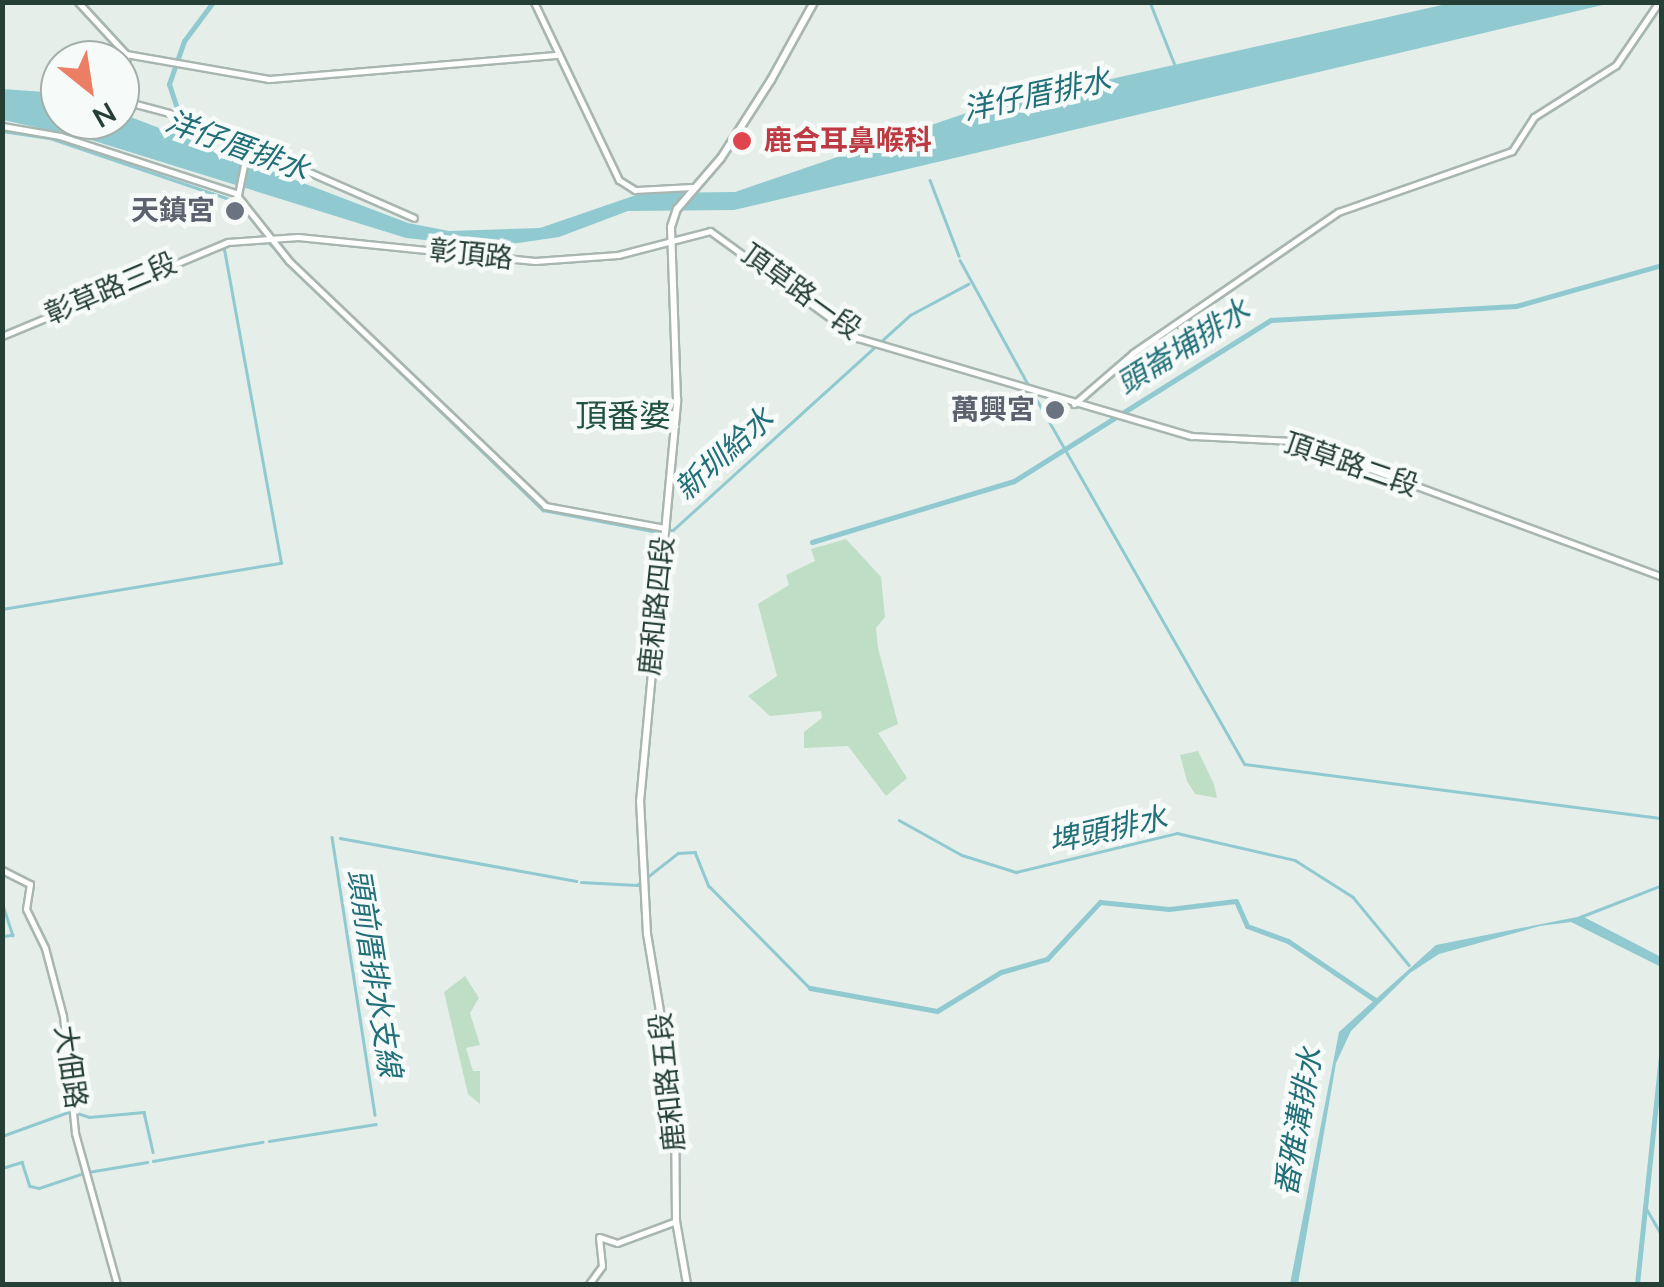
<!DOCTYPE html>
<html>
<head>
<meta charset="utf-8">
<style>
  body { margin:0 }
  #map { position:relative; width:1664px; height:1287px; overflow:hidden; background:#e5eee9; font-family:"Nunito Sans","Noto Sans TC",sans-serif }
  div>[style] { position:absolute }
  [style*='--x'] { left:calc(var(--x)*1px); top:calc(var(--y)*1px); width:calc(var(--w)*1px); rotate:calc(var(--a)*1deg) }
  .green>* { inset:0; background:#bfdec6 }
  .water>* { inset:0; background:#90cad0 }
  .stream>* { height:2.5px; margin:-1.25px; padding:0 1.25px; transform-origin:1.25px; border-radius:1.25px; background:#90cad0 }
  .canal>* { height:5px; margin:-2.5px; padding:0 2.5px; transform-origin:2.5px; border-radius:2.5px; background:#90cad0 }
  .roads { filter:drop-shadow(2px 0 #a8b6b0) drop-shadow(-2px 0 #a8b6b0) drop-shadow(0 2px #a8b6b0) drop-shadow(0 -2px #a8b6b0) }
  .tertiary>* { height:5px; margin:-2.5px; padding:0 2.5px; transform-origin:2.5px; border-radius:2.5px; background:#fff }
  .secondary>* { height:6px; margin:-3px; padding:0 3px; transform-origin:3px; border-radius:3px; background:#fff }
  .dots>* { width:28px; height:28px; translate:-50% -50%; box-sizing:border-box; border:5px solid #f6faf8; border-radius:50% }
  span { translate:-50% -50%; white-space:nowrap; text-align:center; line-height:1.15; -webkit-text-stroke:9px #f6faf8; paint-order:stroke }
  .health-label { font-size:28px; color:#be3a42; font-weight:700 }
  .left { translate:0 -50%; text-align:left }
  .worship-label { font-size:28px; color:#5b616d; font-weight:700 }
  .right { translate:-100% -50%; text-align:right }
  .street-label { font-size:28px; color:#253f36 }
  .water-label { font-size:30px; color:#217079; font-style:italic }
  .quarter-label { font-size:32px; color:#215142 }
  .frame { position:absolute; inset:0; border:5px solid #253f36; pointer-events:none }
  .north { position:absolute; left:40px; top:40px; width:100px; height:100px; box-sizing:border-box; background:#f6faf8; border:2px solid #a2afaa; border-radius:50%; rotate:150deg; font-size:28px; font-weight:700; line-height:40px; text-align:center; color:#253f36 }
  .north::after { content:''; display:block; margin:auto; width:35px; height:45px; background:#ec7e64; clip-path:polygon(50% 0,100% 100%,50% 72%,0 100%) }
</style>
</head>
<body>
<div id="map">
  <div class="green">
    <div style="clip-path:polygon(846px 539px,881px 577px,885px 617px,876px 628px,878px 648px,898px 724px,878px 733px,907px 778px,886px 796px,848px 746px,804px 748px,804px 732px,822px 718px,821px 711px,770px 716px,748px 696px,777px 676px,758px 604px,789px 585px,786px 575px,815px 561px,811px 549px)"></div>
    <div style="clip-path:polygon(1198px 751px,1214px 784px,1217px 798px,1195px 794px,1187px 781px,1180px 755px)"></div>
    <div style="clip-path:polygon(465px 976px,479px 998px,470px 1013px,480px 1045px,466px 1048px,473px 1071px,480px 1071px,480px 1104px,468px 1094px,444px 992px)"></div>
  </div>
  <div class="water">
    <div style="clip-path:polygon(1451px 3px,1611px 3px,734px 210px,628px 211px,559px 237px,491px 247px,406px 238px,88px 139px,3px 120px,2px 89px,59px 93px,60px 120px,120px 120px,120px 113px,408px 223px,449px 231px,540px 228px,642px 193px,735px 192px,981px 108px)"></div>
    <div style="clip-path:polygon(1582px 916px,1661px 957px,1661px 967px,1571px 922px,1540px 926px,1439px 954px,1410px 973px,1351px 1031px,1336px 1063px,1298px 1284px,1290px 1284px,1339px 1032px,1436px 945px)"></div>
  </div>
  <div class="stream">
    <div style="--x:1150;--y:2;--w:68;--a:68.4"></div>
    <div style="--x:2;--y:131;--w:49;--a:8.3"></div>
    <div style="--x:50;--y:138;--w:192;--a:18.8"></div>
    <div style="--x:930;--y:180;--w:81;--a:69.1"></div>
    <div style="--x:270;--y:244;--w:13;--a:42"></div>
    <div style="--x:960;--y:260;--w:144;--a:61.3"></div>
    <div style="--x:313;--y:288;--w:320;--a:44"></div>
    <div style="--x:543;--y:510;--w:111;--a:10.9"></div>
    <div style="--x:652;--y:531;--w:21;--a:-3"></div>
    <div style="--x:673;--y:530;--w:320;--a:-42.2"></div>
    <div style="--x:910;--y:315;--w:66;--a:-28.1"></div>
    <div style="--x:15;--y:334;--w:53;--a:-23.2"></div>
    <div style="--x:1033;--y:393;--w:427;--a:60.3"></div>
    <div style="--x:1245;--y:764;--w:420;--a:7.4"></div>
    <div style="--x:2;--y:609;--w:283;--a:-9.4"></div>
    <div style="--x:281;--y:563;--w:320;--a:-100.3"></div>
    <div style="--x:899;--y:820;--w:72;--a:29.1"></div>
    <div style="--x:962;--y:855;--w:57;--a:17.5"></div>
    <div style="--x:1016;--y:872;--w:166;--a:-13.6"></div>
    <div style="--x:1177;--y:833;--w:121;--a:12.9"></div>
    <div style="--x:1295;--y:860;--w:69;--a:32.5"></div>
    <div style="--x:1353;--y:897;--w:88;--a:50.5"></div>
    <div style="--x:332;--y:837;--w:281;--a:81.2"></div>
    <div style="--x:340;--y:838;--w:240;--a:10.3"></div>
    <div style="--x:581;--y:882;--w:56;--a:3.1"></div>
    <div style="--x:637;--y:885;--w:52;--a:-38"></div>
    <div style="--x:678;--y:853;--w:17;--a:-3"></div>
    <div style="--x:695;--y:852;--w:37;--a:68"></div>
    <div style="--x:709;--y:886;--w:144;--a:45.3"></div>
    <div style="--x:2;--y:902;--w:35;--a:72"></div>
    <div style="--x:13;--y:935;--w:11;--a:170"></div>
    <div style="--x:1580;--y:917;--w:88;--a:-21.3"></div>
    <div style="--x:2;--y:1136;--w:73;--a:-19.9"></div>
    <div style="--x:71;--y:1111;--w:19;--a:18"></div>
    <div style="--x:89;--y:1117;--w:55;--a:-5.2"></div>
    <div style="--x:144;--y:1112;--w:41;--a:77.3"></div>
    <div style="--x:269;--y:1141;--w:108;--a:-9"></div>
    <div style="--x:153;--y:1161;--w:111;--a:-9.9"></div>
    <div style="--x:2;--y:1168;--w:21;--a:-17"></div>
    <div style="--x:22;--y:1162;--w:25;--a:72"></div>
    <div style="--x:30;--y:1186;--w:9;--a:13"></div>
    <div style="--x:39;--y:1188;--w:44;--a:-18.4"></div>
    <div style="--x:88;--y:1172;--w:60;--a:-9.6"></div>
    <div style="--x:1645;--y:1206;--w:34;--a:60"></div>
  </div>
  <div class="canal">
    <div style="--x:187;--y:139;--w:58;--a:-108.1"></div>
    <div style="--x:169;--y:84;--w:46;--a:-70.8"></div>
    <div style="--x:184;--y:41;--w:49;--a:-53.4"></div>
    <div style="--x:812;--y:542;--w:211;--a:-16.8"></div>
    <div style="--x:1014;--y:481;--w:303;--a:-32.1"></div>
    <div style="--x:1271;--y:320;--w:245;--a:-3.3"></div>
    <div style="--x:1516;--y:306;--w:152;--a:-15.7"></div>
    <div style="--x:810;--y:988;--w:129;--a:10.3"></div>
    <div style="--x:937;--y:1011;--w:75;--a:-31.4"></div>
    <div style="--x:1001;--y:972;--w:48;--a:-15.8"></div>
    <div style="--x:1047;--y:959;--w:78;--a:-47.1"></div>
    <div style="--x:1100;--y:902;--w:69;--a:5.8"></div>
    <div style="--x:1169;--y:909;--w:67;--a:-6.8"></div>
    <div style="--x:1236;--y:901;--w:27;--a:66"></div>
    <div style="--x:1247;--y:926;--w:44;--a:20.1"></div>
    <div style="--x:1288;--y:941;--w:105;--a:34.1"></div>
    <div style="--x:825;--y:1284;--w:49;--a:0"></div>
    <div style="--x:1637;--y:1284;--w:240;--a:-84"></div>
  </div>
  <div class="roads">
    <div class="tertiary">
      <div style="--x:78;--y:2;--w:71;--a:47.3"></div>
      <div style="--x:126;--y:54;--w:48;--a:87.6"></div>
      <div style="--x:128;--y:102;--w:55;--a:14.8"></div>
      <div style="--x:181;--y:116;--w:254;--a:23.6"></div>
      <div style="--x:534;--y:2;--w:197;--a:64.5"></div>
      <div style="--x:619;--y:180;--w:19;--a:32"></div>
      <div style="--x:635;--y:190;--w:60;--a:-2.9"></div>
      <div style="--x:126;--y:54;--w:145;--a:9.9"></div>
      <div style="--x:269;--y:79;--w:288;--a:-4.8"></div>
      <div style="--x:2;--y:126;--w:59;--a:9.8"></div>
      <div style="--x:60;--y:136;--w:184;--a:18"></div>
      <div style="--x:235;--y:193;--w:87;--a:51.5"></div>
      <div style="--x:289;--y:261;--w:354;--a:43.7"></div>
      <div style="--x:545;--y:506;--w:122;--a:10.4"></div>
      <div style="--x:238;--y:195;--w:51;--a:-78.7"></div>
      <div style="--x:2;--y:336;--w:245;--a:-22.6"></div>
      <div style="--x:228;--y:242;--w:70;--a:-4.1"></div>
      <div style="--x:298;--y:237;--w:238;--a:5.8"></div>
      <div style="--x:535;--y:261;--w:83;--a:-4.1"></div>
      <div style="--x:618;--y:255;--w:95;--a:-14.6"></div>
      <div style="--x:710;--y:231;--w:183;--a:35.9"></div>
      <div style="--x:858;--y:338;--w:348;--a:16.4"></div>
      <div style="--x:1192;--y:436;--w:103;--a:2.8"></div>
      <div style="--x:1295;--y:441;--w:391;--a:20.3"></div>
      <div style="--x:1074;--y:404;--w:78;--a:-40.8"></div>
      <div style="--x:1133;--y:353;--w:249;--a:-34.5"></div>
      <div style="--x:1338;--y:212;--w:184;--a:-19.3"></div>
      <div style="--x:1512;--y:151;--w:40;--a:-57.1"></div>
      <div style="--x:1534;--y:117;--w:97;--a:-32.4"></div>
      <div style="--x:1616;--y:65;--w:76;--a:-55.7"></div>
      <div style="--x:2;--y:870;--w:31;--a:27"></div>
      <div style="--x:30;--y:884;--w:25;--a:99"></div>
      <div style="--x:26;--y:909;--w:43;--a:64"></div>
      <div style="--x:45;--y:948;--w:70;--a:75.2"></div>
      <div style="--x:63;--y:1016;--w:118;--a:84.1"></div>
      <div style="--x:75;--y:1133;--w:157;--a:74.5"></div>
      <div style="--x:599;--y:1237;--w:19;--a:18"></div>
      <div style="--x:617;--y:1243;--w:63;--a:-20.4"></div>
      <div style="--x:589;--y:1284;--w:22;--a:-54"></div>
      <div style="--x:602;--y:1266;--w:28;--a:-96"></div>
    </div>
    <div class="secondary">
      <div style="--x:687;--y:1284;--w:64;--a:-99.9"></div>
      <div style="--x:676;--y:1221;--w:120;--a:-90.5"></div>
      <div style="--x:675;--y:1101;--w:169;--a:-99.5"></div>
      <div style="--x:647;--y:934;--w:132;--a:-93"></div>
      <div style="--x:640;--y:802;--w:404;--a:-84.7"></div>
      <div style="--x:677;--y:400;--w:173;--a:-92"></div>
      <div style="--x:671;--y:227;--w:19;--a:-72"></div>
      <div style="--x:677;--y:209;--w:67;--a:-49.2"></div>
      <div style="--x:721;--y:158;--w:93;--a:-57.3"></div>
      <div style="--x:771;--y:80;--w:89;--a:-61.1"></div>
    </div>
  </div>
  <div class="dots">
    <div style="left:742px;top:141px;background:#e0444e"></div>
    <div style="left:235px;top:211px;background:#6b7280"></div>
    <div style="left:1055px;top:410px;background:#6b7280"></div>
  </div>
  <div class="health-label">
    <span class="left" style="left:764px;top:141px">鹿合耳鼻喉科</span>
  </div>
  <div class="worship-label">
    <span class="right" style="left:215px;top:211px">天鎮宮</span>
    <span class="right" style="left:1035px;top:410px">萬興宮</span>
  </div>
  <div class="street-label">
    <span style="left:471px;top:255px;rotate:6deg">彰頂路</span>
    <span style="left:111px;top:289px;rotate:-23deg">彰草路三段</span>
    <span style="left:801px;top:292px;rotate:36deg">頂草路一段</span>
    <span style="left:1351px;top:465px;rotate:19deg">頂草路二段</span>
    <span style="left:657px;top:606px;rotate:-84deg">鹿和路四段</span>
    <span style="left:70px;top:1067px;rotate:82deg">大佃路</span>
    <span style="left:668px;top:1082px;rotate:-96deg">鹿和路五段</span>
  </div>
  <div class="water-label">
    <span style="left:1037px;top:96px;rotate:-12deg">洋仔厝排水</span>
    <span style="left:237px;top:147px;rotate:20deg">洋仔厝排水</span>
    <span style="left:1184px;top:348px;rotate:-32deg">頭崙埔排水</span>
    <span style="left:725px;top:455px;rotate:-42deg">新圳給水</span>
    <span style="left:1108px;top:831px;rotate:-12deg">埤頭排水</span>
    <span style="left:373px;top:973px;rotate:81deg">頭前厝排水支線</span>
    <span style="left:1300px;top:1122px;rotate:-80deg">番雅溝排水</span>
  </div>
  <div class="quarter-label">
    <span style="left:623px;top:417px">頂番婆</span>
  </div>
  <div class="frame"></div>
  <div class="north">N</div>
</div>
</body>
</html>
